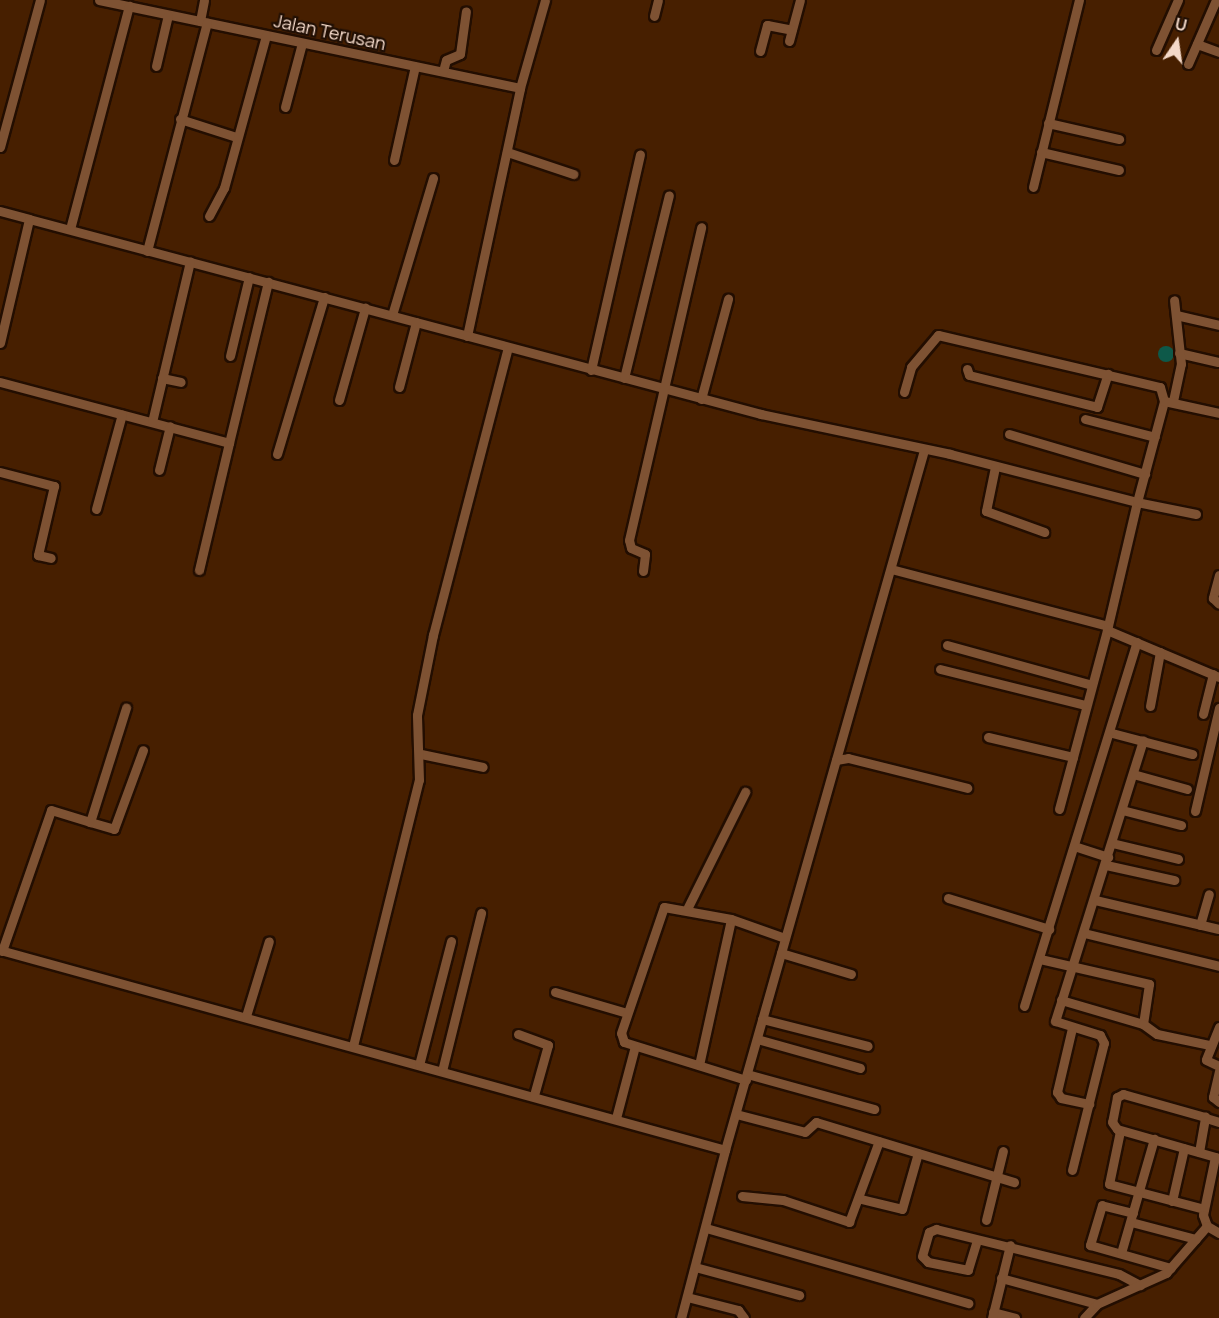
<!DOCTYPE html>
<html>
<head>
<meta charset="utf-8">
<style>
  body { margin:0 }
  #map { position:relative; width:1219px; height:1318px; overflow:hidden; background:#471f00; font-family:Manrope,sans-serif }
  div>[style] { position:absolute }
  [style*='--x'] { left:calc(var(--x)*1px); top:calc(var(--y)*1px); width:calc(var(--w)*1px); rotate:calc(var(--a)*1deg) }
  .building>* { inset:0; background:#0e5949 }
  .round { border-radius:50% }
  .roads { filter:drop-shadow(2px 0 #230e01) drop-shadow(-2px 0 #230e01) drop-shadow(0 2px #230e01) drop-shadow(0 -2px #230e01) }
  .minor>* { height:9px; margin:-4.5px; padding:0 4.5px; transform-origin:4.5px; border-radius:4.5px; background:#7e5233 }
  span { translate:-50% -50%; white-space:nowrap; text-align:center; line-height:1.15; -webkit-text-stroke:4.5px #210f04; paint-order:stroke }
  .street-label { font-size:18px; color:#f4d9c9 }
  .north { position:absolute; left:1147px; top:12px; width:60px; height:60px; -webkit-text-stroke:4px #210f04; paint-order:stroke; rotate:13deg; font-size:16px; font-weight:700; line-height:24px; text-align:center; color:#f4d9c9 }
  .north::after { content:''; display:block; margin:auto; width:21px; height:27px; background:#f4d9c9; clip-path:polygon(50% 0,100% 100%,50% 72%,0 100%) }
</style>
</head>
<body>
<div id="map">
  <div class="building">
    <div class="round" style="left:1158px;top:346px;width:16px;height:16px"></div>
  </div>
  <div class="roads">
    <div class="minor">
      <div style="--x:99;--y:0;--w:430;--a:11.8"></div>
      <div style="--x:654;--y:16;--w:16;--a:-76"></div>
      <div style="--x:200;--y:21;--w:21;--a:-79"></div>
      <div style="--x:789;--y:41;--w:42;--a:-75"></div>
      <div style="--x:1197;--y:44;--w:23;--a:20"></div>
      <div style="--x:1156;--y:50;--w:55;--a:-66.3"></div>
      <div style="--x:760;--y:51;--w:27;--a:-75"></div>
      <div style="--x:767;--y:25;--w:25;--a:11"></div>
      <div style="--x:1188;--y:64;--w:70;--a:-66.4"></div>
      <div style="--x:156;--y:66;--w:52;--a:-76.8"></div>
      <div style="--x:443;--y:71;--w:11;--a:-75"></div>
      <div style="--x:446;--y:60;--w:15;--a:-23"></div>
      <div style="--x:460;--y:54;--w:43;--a:-82.1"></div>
      <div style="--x:285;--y:107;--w:66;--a:-75.1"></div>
      <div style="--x:180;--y:119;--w:59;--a:17.8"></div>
      <div style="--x:1048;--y:123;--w:73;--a:12.7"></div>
      <div style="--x:0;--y:147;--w:152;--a:-74.8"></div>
      <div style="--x:507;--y:152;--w:70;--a:18.4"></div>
      <div style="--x:1041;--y:152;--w:80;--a:13"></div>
      <div style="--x:394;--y:160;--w:96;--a:-77.4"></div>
      <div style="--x:1033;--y:187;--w:193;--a:-76.2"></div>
      <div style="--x:0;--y:211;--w:30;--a:15"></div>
      <div style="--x:209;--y:216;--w:32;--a:-62"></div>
      <div style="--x:224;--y:188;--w:158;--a:-74.6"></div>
      <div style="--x:70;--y:229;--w:231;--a:-75.2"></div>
      <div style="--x:147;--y:251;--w:236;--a:-75.3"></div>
      <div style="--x:392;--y:315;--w:143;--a:-73.3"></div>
      <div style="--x:1176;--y:315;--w:44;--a:13.1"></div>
      <div style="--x:467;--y:336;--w:254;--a:-77.9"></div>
      <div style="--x:520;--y:88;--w:91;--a:-74.1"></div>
      <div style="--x:0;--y:343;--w:127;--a:-76.8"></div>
      <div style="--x:29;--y:219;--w:758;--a:14.92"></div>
      <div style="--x:761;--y:414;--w:193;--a:11.9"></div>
      <div style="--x:950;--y:454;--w:193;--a:14.4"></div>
      <div style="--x:1137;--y:502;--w:131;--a:103.2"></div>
      <div style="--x:1107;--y:630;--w:121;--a:22.8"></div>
      <div style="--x:1179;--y:353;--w:40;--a:13"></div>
      <div style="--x:230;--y:356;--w:81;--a:-76.5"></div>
      <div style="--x:967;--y:369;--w:6;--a:72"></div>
      <div style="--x:969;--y:375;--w:132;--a:14"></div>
      <div style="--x:1097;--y:407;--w:35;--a:-72"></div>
      <div style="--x:591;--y:370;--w:221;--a:-77.2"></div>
      <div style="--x:162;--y:378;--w:19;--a:12"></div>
      <div style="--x:624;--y:378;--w:188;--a:-76.2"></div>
      <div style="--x:0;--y:382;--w:237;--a:14.9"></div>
      <div style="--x:229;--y:443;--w:166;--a:-76.4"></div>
      <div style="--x:399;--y:387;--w:67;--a:-75.3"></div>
      <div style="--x:904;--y:392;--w:26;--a:-74"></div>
      <div style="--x:911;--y:367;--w:42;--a:-49.8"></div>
      <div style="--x:938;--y:335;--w:228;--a:13.2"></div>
      <div style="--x:1160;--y:387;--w:15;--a:74"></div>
      <div style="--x:701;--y:399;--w:104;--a:-74.9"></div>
      <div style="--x:339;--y:400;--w:96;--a:-74.2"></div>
      <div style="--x:1173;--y:401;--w:38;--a:-78"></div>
      <div style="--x:1181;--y:364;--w:64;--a:-96.2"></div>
      <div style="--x:1085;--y:419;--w:72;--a:14.4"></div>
      <div style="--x:152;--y:422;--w:165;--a:-76.7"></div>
      <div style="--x:1009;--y:434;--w:142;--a:16.4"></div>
      <div style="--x:277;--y:454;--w:164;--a:-73.3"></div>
      <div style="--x:995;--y:467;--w:45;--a:101.6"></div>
      <div style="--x:986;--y:511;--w:62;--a:19.9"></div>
      <div style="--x:159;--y:470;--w:45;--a:-76"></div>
      <div style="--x:0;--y:472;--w:56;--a:14.5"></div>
      <div style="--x:54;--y:486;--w:71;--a:103.1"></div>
      <div style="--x:38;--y:555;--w:13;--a:13"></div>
      <div style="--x:96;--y:509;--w:98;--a:-74.7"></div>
      <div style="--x:1196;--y:514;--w:60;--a:-168.5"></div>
      <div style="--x:1137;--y:502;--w:105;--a:-75"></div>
      <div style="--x:1164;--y:401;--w:56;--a:12.3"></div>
      <div style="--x:891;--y:569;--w:224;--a:14.7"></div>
      <div style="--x:199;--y:570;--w:130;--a:-76.7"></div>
      <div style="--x:643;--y:571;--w:17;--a:-83"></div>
      <div style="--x:645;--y:554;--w:15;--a:-157"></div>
      <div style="--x:631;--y:548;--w:8;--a:-104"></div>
      <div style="--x:629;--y:540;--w:321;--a:-77"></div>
      <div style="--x:1219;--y:575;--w:24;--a:105"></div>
      <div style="--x:1213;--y:598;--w:8;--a:45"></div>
      <div style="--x:947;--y:645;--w:150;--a:15.4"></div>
      <div style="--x:940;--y:669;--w:150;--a:13.9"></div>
      <div style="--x:1150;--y:706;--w:55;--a:-79.5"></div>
      <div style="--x:1203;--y:714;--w:41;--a:-76"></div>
      <div style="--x:1112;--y:733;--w:83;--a:14.7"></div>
      <div style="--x:988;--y:737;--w:87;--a:13.2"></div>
      <div style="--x:1073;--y:757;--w:131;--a:-75"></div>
      <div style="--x:421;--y:754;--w:63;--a:11.8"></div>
      <div style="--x:836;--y:760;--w:12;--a:-9"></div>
      <div style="--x:848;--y:758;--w:123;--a:14.1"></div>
      <div style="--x:1133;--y:774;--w:56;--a:15.5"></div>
      <div style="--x:1059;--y:809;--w:54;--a:-74.9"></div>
      <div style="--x:1122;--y:810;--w:61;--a:14.3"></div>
      <div style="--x:1195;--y:811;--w:106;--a:-76.9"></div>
      <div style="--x:90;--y:822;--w:25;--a:16"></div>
      <div style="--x:114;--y:829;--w:84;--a:-69.8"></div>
      <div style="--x:1112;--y:843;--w:68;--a:13.6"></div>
      <div style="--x:1074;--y:846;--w:36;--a:18"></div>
      <div style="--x:1106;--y:865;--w:70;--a:12.4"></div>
      <div style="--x:948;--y:898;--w:106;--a:17.1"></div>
      <div style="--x:1095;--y:900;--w:127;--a:13.2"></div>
      <div style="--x:687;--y:909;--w:131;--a:-63.6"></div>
      <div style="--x:1200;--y:925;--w:32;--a:-74"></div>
      <div style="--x:1084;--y:933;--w:139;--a:13.7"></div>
      <div style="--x:0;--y:950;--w:752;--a:15.42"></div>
      <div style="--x:725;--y:1150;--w:728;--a:-74.13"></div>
      <div style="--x:2;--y:951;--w:149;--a:-70.8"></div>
      <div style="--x:51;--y:810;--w:41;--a:17.1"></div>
      <div style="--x:90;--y:822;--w:120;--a:-72.5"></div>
      <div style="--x:781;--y:953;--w:73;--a:16.7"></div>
      <div style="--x:1040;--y:959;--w:112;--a:12.9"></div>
      <div style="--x:1149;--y:984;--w:40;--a:98.5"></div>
      <div style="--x:555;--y:992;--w:75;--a:16.3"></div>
      <div style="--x:1061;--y:1000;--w:85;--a:16.3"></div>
      <div style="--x:1143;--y:1024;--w:17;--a:36"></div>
      <div style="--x:1157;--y:1034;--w:53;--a:11.9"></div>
      <div style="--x:1024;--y:1006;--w:381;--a:-72.8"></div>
      <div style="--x:246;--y:1016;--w:78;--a:-73"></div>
      <div style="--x:762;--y:1019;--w:109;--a:14.3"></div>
      <div style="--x:1219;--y:1027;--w:35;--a:112"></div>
      <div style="--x:1206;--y:1060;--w:14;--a:25"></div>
      <div style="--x:1072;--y:1028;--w:66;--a:103.2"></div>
      <div style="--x:1057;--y:1092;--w:7;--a:56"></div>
      <div style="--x:1061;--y:1098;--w:29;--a:12"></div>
      <div style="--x:518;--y:1034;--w:32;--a:20"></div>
      <div style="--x:548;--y:1045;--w:52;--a:105.6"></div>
      <div style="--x:757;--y:1039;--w:107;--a:15.7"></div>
      <div style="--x:353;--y:1046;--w:274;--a:-76.1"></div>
      <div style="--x:419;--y:780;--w:65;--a:-91.8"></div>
      <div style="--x:417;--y:715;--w:82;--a:-78.7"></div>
      <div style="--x:433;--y:635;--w:297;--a:-75.4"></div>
      <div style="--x:419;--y:1065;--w:128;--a:-75.5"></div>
      <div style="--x:699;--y:1065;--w:149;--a:-77.6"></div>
      <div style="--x:442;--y:1071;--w:163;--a:-76.1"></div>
      <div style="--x:1219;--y:1071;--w:27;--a:103"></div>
      <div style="--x:1213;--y:1097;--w:8;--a:40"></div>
      <div style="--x:747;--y:1074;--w:132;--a:15.4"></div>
      <div style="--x:746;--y:1080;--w:128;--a:-162.7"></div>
      <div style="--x:624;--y:1042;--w:9;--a:-108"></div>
      <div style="--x:621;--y:1033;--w:133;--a:-71.2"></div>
      <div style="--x:664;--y:907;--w:68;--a:10.2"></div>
      <div style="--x:731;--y:919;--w:57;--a:19.4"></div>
      <div style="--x:736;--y:1114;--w:71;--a:14.6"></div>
      <div style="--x:805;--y:1132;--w:15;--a:-42"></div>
      <div style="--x:816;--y:1122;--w:207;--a:16.9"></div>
      <div style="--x:616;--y:1118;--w:74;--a:-75.2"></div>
      <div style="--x:1206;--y:1118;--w:14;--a:17"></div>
      <div style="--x:1120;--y:1131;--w:54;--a:101.7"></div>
      <div style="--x:1109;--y:1184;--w:98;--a:14.7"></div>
      <div style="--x:1199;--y:1152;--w:36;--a:-80"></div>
      <div style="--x:1205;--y:1117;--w:85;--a:-164.3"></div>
      <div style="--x:1123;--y:1094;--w:7;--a:153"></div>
      <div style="--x:1117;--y:1097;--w:25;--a:101"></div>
      <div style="--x:1112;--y:1122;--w:9;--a:54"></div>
      <div style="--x:1117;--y:1129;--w:106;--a:15.9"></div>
      <div style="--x:1215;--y:1157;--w:59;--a:101.7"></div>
      <div style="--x:1203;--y:1215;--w:12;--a:70"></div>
      <div style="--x:1207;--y:1226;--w:14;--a:30"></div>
      <div style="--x:1072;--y:1170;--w:131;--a:-75.9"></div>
      <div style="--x:1104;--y:1043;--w:9;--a:-117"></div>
      <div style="--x:1100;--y:1035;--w:47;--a:-162.7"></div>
      <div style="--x:1055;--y:1021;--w:294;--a:-72.6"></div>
      <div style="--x:742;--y:1196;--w:41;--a:5.6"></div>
      <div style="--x:783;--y:1200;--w:70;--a:18.4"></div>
      <div style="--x:849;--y:1222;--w:86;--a:-69.7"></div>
      <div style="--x:861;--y:1199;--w:42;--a:13.7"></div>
      <div style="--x:902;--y:1209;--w:58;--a:-74.1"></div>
      <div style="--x:1172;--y:1201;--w:54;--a:-77.2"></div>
      <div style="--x:1133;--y:1213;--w:32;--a:-166"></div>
      <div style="--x:1102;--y:1205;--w:42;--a:106.7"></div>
      <div style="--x:1090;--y:1245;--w:84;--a:15.9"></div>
      <div style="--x:986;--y:1220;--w:71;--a:-76.2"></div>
      <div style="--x:1131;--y:1222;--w:67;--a:14.7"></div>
      <div style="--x:706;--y:1228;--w:273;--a:16"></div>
      <div style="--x:977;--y:1240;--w:31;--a:107"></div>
      <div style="--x:968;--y:1270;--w:41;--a:-168.7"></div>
      <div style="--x:928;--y:1262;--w:8;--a:-135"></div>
      <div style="--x:922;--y:1256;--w:25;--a:-74"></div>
      <div style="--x:929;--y:1232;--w:8;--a:-23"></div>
      <div style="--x:936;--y:1229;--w:188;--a:13.8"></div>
      <div style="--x:1119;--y:1274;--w:24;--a:28"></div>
      <div style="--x:1121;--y:1253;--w:119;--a:-73.9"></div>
      <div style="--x:695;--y:1267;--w:108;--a:15.1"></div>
      <div style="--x:1001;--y:1278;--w:99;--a:15.2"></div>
      <div style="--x:687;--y:1297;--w:53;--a:14.3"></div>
      <div style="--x:738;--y:1310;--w:10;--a:53"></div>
      <div style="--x:993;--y:1312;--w:23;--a:15"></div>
      <div style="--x:681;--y:1318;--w:174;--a:-75.3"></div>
      <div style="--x:992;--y:1318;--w:75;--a:-76.1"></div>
      <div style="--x:1084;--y:1318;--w:19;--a:-47"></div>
      <div style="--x:1097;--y:1304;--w:76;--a:-24.2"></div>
      <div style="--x:1166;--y:1273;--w:62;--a:-48.9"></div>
    </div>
  </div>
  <div class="street-label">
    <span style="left:330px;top:32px;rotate:12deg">Jalan Terusan</span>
  </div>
  <div class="north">U</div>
</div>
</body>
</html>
